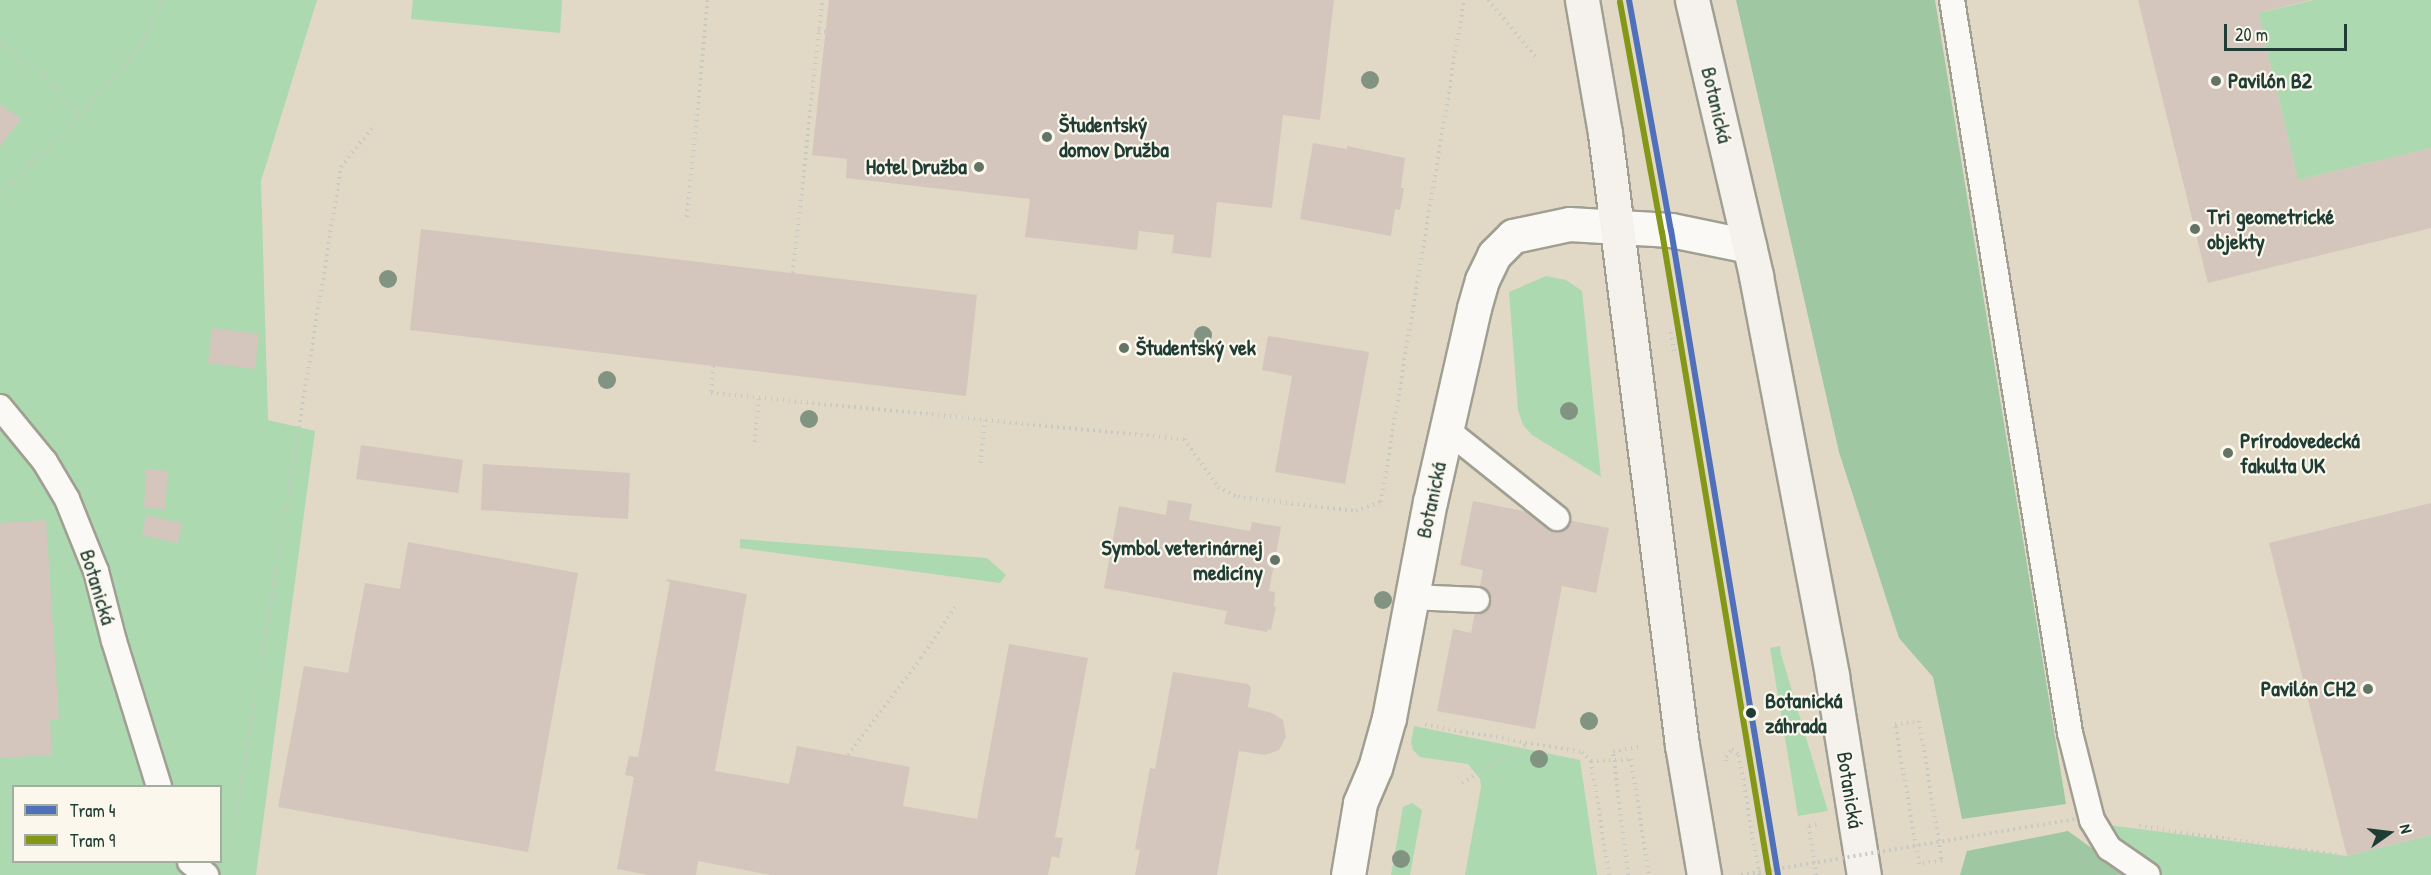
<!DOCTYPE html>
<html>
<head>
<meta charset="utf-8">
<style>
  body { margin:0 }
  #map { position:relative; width:2431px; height:875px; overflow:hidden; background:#e1d9c5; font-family:"Patrick Hand",sans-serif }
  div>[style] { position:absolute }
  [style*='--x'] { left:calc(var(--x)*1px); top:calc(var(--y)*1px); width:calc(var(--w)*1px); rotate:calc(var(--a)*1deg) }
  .green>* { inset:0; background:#acd9b0 }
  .forest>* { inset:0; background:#9ec7a2 }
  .building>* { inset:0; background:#d4c6bc }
  .path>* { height:4px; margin-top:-2px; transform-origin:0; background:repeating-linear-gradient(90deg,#c8c9c3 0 1.5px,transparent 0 6px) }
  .roads { filter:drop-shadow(2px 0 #a09f92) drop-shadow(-2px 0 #a09f92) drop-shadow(0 2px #a09f92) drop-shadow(0 -2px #a09f92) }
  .lane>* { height:24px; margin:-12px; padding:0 12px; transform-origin:12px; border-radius:12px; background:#faf9f6 }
  .street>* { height:33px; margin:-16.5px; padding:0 16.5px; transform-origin:16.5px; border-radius:16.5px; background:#faf9f6 }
  .secondary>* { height:33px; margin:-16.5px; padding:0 16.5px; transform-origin:16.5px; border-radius:16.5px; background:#f5f1ec }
  .path-bridge>* { height:4px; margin-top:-2px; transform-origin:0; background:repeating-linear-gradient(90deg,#c8c9c3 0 1.5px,transparent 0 6px) }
  .tram-1>* { height:6px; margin:-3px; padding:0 3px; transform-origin:3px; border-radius:3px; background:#5071b9 }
  .tram-2>* { height:6px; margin:-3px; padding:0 3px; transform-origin:3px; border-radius:3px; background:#849717 }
  .trees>* { width:18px; height:18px; margin:-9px; border-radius:50%; background:#819481 }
  .dots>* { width:16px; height:16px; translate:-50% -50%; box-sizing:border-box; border:3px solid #fbf7ec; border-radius:50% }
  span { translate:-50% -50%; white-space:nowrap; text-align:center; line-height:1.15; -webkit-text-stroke:4.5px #fbf7ec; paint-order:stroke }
  .poi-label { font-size:22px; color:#1f3d34; font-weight:700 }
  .left { translate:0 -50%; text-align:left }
  .right { translate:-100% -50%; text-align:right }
  .street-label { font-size:22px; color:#1f3d34 }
  .stop-label { font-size:22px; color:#1f3d34; font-weight:700 }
  .legend { position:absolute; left:12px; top:785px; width:210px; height:78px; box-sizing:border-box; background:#fbf7ec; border:2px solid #a3ada2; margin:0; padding:8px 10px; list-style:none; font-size:18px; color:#1f3d34 }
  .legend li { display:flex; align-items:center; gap:12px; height:30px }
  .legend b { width:30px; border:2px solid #a3ada2 }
  .north { position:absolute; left:2359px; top:803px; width:60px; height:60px; -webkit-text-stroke:4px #fbf7ec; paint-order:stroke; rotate:76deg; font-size:16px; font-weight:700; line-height:24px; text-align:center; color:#1f3d34 }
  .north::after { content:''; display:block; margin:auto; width:21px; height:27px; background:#1f3d34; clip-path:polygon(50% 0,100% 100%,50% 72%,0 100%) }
  .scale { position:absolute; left:2224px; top:24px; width:123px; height:27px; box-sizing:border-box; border:3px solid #1f3d34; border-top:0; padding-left:8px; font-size:18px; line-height:21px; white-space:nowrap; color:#1f3d34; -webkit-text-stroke:4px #fbf7ec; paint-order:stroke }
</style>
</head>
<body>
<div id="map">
  <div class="green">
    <div style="clip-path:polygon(evenodd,0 0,317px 0,261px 181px,268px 420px,315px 431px,256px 875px,0 875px,0 0,14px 786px,220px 786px,220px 862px,14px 862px,14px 786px)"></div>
    <div style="clip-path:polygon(413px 0,562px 0,560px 33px,411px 19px)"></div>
    <div style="clip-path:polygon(2313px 0,2431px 0,2431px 148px,2298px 180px,2258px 13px)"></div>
    <div style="clip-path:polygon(1546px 276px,1566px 280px,1582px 291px,1601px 477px,1532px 435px,1523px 425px,1518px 410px,1509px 292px)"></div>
    <div style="clip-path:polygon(740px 539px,987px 558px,1006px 575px,1000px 583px,740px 548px)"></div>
    <div style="clip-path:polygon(1780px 646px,1781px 654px,1828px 811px,1798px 816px,1770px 648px)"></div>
    <div style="clip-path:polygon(1414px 726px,1580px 760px,1597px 875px,1465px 875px,1481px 787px,1480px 779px,1468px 764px,1420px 757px,1413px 750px,1411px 742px)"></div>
    <div style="clip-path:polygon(1412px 803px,1422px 810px,1410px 875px,1391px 875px,1403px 807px)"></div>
    <div style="clip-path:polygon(2100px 824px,2347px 856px,2431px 835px,2431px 875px,2148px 875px)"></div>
  </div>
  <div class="forest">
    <div style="clip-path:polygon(1736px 0,1935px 0,2066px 804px,1962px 819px,1933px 677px,1899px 638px,1839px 452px)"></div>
    <div style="clip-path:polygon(2068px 831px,2129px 875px,1960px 875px,1967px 851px)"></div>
  </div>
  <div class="building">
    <div style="clip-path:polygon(829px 0,1334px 0,1320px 120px,1283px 115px,1272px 208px,1217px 202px,1211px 258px,1172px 253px,1174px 235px,1139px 231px,1137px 250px,1025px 237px,1030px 199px,846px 178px,847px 159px,812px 155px)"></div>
    <div style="clip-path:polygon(2138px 0,2310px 0,2258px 13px,2298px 180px,2431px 148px,2431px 228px,2208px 283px)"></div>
    <div style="clip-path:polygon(0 104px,21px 119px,0 146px)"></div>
    <div style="clip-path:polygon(1313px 143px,1347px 149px,1347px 146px,1405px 158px,1401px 188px,1404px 188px,1400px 210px,1395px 209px,1391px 236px,1300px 219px)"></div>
    <div style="clip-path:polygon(421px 229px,977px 295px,966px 396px,410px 330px)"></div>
    <div style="clip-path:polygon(212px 328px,259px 334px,255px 369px,208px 363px)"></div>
    <div style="clip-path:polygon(1268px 336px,1369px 352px,1345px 484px,1275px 472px,1292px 376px,1262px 370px)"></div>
    <div style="clip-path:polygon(361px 445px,463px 460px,458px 493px,356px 479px)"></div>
    <div style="clip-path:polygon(483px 464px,630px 473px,628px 519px,481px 510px)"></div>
    <div style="clip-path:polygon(146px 469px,168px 471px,165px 509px,144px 508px)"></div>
    <div style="clip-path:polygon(1168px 500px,1192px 504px,1189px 520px,1250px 531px,1252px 522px,1281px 527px,1269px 591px,1275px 592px,1274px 607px,1276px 607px,1271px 630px,1268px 629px,1267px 632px,1224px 624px,1227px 611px,1104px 588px,1119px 506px,1166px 515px)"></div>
    <div style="clip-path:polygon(1473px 501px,1609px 528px,1596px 593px,1562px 586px,1535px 729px,1437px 711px,1453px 629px,1471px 633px,1483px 570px,1460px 565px)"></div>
    <div style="clip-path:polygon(2431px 503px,2431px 835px,2347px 856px,2269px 543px)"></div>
    <div style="clip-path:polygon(146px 515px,182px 523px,178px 543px,142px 535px)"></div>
    <div style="clip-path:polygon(46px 520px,59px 719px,50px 720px,52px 755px,0 758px,0 523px)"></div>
    <div style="clip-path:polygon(408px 542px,578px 573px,528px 852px,278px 807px,304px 666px,348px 673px,365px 583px,400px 589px)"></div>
    <div style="clip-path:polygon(667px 579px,747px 594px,715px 771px,789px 784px,797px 746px,910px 767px,903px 806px,977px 819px,1009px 644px,1088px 658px,1055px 837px,1063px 838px,1059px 858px,1052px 856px,1048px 875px,771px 875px,698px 861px,696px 875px,648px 875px,617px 869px,634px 777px,625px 775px,629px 756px,638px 757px,670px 582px,666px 581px)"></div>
    <div style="clip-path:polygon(1173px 672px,1248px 684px,1251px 688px,1248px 707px,1272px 713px,1283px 720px,1286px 737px,1279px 750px,1265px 755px,1239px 751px,1217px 875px,1135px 875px,1140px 850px,1135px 849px,1150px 768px,1155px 769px)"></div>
  </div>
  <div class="path">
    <div style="--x:1488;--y:0;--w:75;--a:49.9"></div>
    <div style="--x:818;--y:31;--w:8;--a:7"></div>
    <div style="--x:0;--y:42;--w:58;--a:38"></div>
    <div style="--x:46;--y:78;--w:49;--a:47.5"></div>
    <div style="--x:0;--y:193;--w:71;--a:-43.3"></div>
    <div style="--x:52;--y:144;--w:127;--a:-47.5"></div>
    <div style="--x:138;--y:50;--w:56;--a:-63.4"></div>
    <div style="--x:687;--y:217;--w:218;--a:-84.5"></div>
    <div style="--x:793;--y:273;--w:275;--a:-83.9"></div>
    <div style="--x:1671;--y:332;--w:23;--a:80"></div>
    <div style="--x:713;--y:366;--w:27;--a:94"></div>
    <div style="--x:711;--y:393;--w:475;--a:5.6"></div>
    <div style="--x:1184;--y:439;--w:59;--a:54.7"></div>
    <div style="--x:1218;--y:487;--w:22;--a:27"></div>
    <div style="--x:1238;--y:497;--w:119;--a:6.8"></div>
    <div style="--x:1356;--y:511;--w:27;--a:-20"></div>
    <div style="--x:1381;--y:502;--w:509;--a:-80.61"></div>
    <div style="--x:755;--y:442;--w:44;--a:-84.8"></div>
    <div style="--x:981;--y:463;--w:44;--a:-84.8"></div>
    <div style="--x:1919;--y:721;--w:142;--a:80.7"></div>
    <div style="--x:1942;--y:861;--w:23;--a:173"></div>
    <div style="--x:1919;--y:864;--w:142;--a:-99.7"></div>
    <div style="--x:1895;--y:724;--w:24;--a:-7"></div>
    <div style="--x:1425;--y:725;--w:159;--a:9.8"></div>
    <div style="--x:1582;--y:752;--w:13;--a:45"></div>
    <div style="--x:1591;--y:761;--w:115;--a:81"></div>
    <div style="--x:848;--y:755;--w:121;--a:-53"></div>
    <div style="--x:921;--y:658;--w:61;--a:-56.3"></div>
    <div style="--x:1591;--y:761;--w:40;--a:-2.9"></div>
    <div style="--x:1631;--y:759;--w:117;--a:81.2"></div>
    <div style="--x:1726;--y:761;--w:4;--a:-90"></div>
    <div style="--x:1726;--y:757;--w:10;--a:-53"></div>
    <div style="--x:1732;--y:749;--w:9;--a:41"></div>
    <div style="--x:1739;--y:755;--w:122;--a:80.5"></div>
    <div style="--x:1462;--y:783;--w:78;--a:-30.8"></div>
    <div style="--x:2139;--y:826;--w:200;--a:8.3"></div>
    <div style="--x:2337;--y:855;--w:23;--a:61"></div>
    <div style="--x:230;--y:854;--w:696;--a:-80.82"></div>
    <div style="--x:341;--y:167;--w:54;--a:-51"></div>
    <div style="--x:1628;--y:875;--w:125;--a:-96.9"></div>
    <div style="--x:1613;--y:751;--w:26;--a:-9"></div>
    <div style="--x:1816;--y:875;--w:49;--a:-98.1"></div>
    <div style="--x:1809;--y:826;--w:10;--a:-11"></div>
  </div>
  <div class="roads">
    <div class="lane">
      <div style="--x:1952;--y:0;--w:742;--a:80.85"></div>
      <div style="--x:2070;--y:733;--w:90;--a:75.8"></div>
      <div style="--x:2092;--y:820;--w:33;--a:59"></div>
      <div style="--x:2109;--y:848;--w:47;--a:34.7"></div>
      <div style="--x:0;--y:407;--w:71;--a:50.7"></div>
      <div style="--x:45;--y:462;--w:43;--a:59.3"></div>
      <div style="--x:67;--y:499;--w:78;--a:68.1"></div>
      <div style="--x:96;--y:571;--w:72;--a:75.6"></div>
      <div style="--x:114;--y:641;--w:152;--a:72.8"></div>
      <div style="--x:1447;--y:430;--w:141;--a:38.7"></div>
      <div style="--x:1411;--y:597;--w:66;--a:2.6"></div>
      <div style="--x:190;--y:862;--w:21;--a:39"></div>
    </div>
    <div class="street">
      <div style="--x:1348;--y:875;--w:73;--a:-80.5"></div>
      <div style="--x:1360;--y:803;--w:38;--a:-67"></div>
      <div style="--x:1375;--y:768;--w:52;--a:-74.4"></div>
      <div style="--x:1389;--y:718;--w:220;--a:-79.3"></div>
      <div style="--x:1430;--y:502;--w:199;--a:-77.2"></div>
      <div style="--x:1474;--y:308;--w:29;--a:-74"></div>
      <div style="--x:1482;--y:280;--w:28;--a:-64"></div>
      <div style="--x:1494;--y:255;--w:27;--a:-45"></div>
      <div style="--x:1513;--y:236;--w:57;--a:-12.1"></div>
      <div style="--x:1569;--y:224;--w:102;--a:3.4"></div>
      <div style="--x:1671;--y:230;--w:80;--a:11.6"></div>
    </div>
    <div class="secondary">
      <div style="--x:1582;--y:0;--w:135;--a:80.2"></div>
      <div style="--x:1605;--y:133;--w:617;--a:82.83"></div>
      <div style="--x:1682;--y:745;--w:132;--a:80.4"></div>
      <div style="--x:1692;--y:0;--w:283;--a:76.9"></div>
      <div style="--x:1756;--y:276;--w:407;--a:79.2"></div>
      <div style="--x:1832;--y:676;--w:202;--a:80.9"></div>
    </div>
  </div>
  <div class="path-bridge">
    <div style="--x:1741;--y:875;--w:340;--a:-9.5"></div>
  </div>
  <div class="tram-1">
    <div style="--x:1629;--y:0;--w:234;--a:79.7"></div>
    <div style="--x:1671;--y:230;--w:654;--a:80.58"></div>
  </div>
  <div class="tram-2">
    <div style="--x:1620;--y:2;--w:234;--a:79.7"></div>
    <div style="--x:1662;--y:232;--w:652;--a:80.55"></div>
  </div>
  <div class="trees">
    <div style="left:1370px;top:80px"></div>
    <div style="left:388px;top:279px"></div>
    <div style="left:1203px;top:335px"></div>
    <div style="left:607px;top:380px"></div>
    <div style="left:1569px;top:411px"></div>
    <div style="left:809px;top:419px"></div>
    <div style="left:1383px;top:600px"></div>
    <div style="left:1589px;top:721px"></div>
    <div style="left:1539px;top:759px"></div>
    <div style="left:1401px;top:859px"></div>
  </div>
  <div class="dots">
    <div style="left:2216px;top:81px;background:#637467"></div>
    <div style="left:1047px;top:137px;background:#637467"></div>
    <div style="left:979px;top:167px;background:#637467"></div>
    <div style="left:2195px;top:229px;background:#637467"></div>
    <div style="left:1124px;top:348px;background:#637467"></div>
    <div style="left:2228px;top:453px;background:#637467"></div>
    <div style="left:1275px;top:560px;background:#637467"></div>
    <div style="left:2368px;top:689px;background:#637467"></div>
    <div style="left:1751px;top:713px;background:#1f3d34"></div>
  </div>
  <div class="poi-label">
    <span class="left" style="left:2228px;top:81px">Pavilón B2</span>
    <span class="left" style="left:1059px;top:137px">Študentský<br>domov Družba</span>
    <span class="right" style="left:967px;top:167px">Hotel Družba</span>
    <span class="left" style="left:2207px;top:229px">Tri geometrické<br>objekty</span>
    <span class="left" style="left:1136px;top:348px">Študentský vek</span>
    <span class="left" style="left:2240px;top:453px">Prírodovedecká<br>fakulta UK</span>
    <span class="right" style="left:1263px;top:560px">Symbol veterinárnej<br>medicíny</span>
    <span class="right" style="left:2356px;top:689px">Pavilón CH2</span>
  </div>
  <div class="street-label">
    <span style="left:1717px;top:105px;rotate:77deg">Botanická</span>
    <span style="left:1431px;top:500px;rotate:-78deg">Botanická</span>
    <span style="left:98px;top:587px;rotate:73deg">Botanická</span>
    <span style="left:1850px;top:790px;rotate:81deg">Botanická</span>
  </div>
  <div class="stop-label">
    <span class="left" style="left:1765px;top:713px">Botanická<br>záhrada</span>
  </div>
  <ul class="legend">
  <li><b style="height:8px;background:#5071b9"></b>Tram 4</li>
  <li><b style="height:8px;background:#849717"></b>Tram 9</li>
  </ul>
  <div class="north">N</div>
  <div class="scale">20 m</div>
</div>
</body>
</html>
